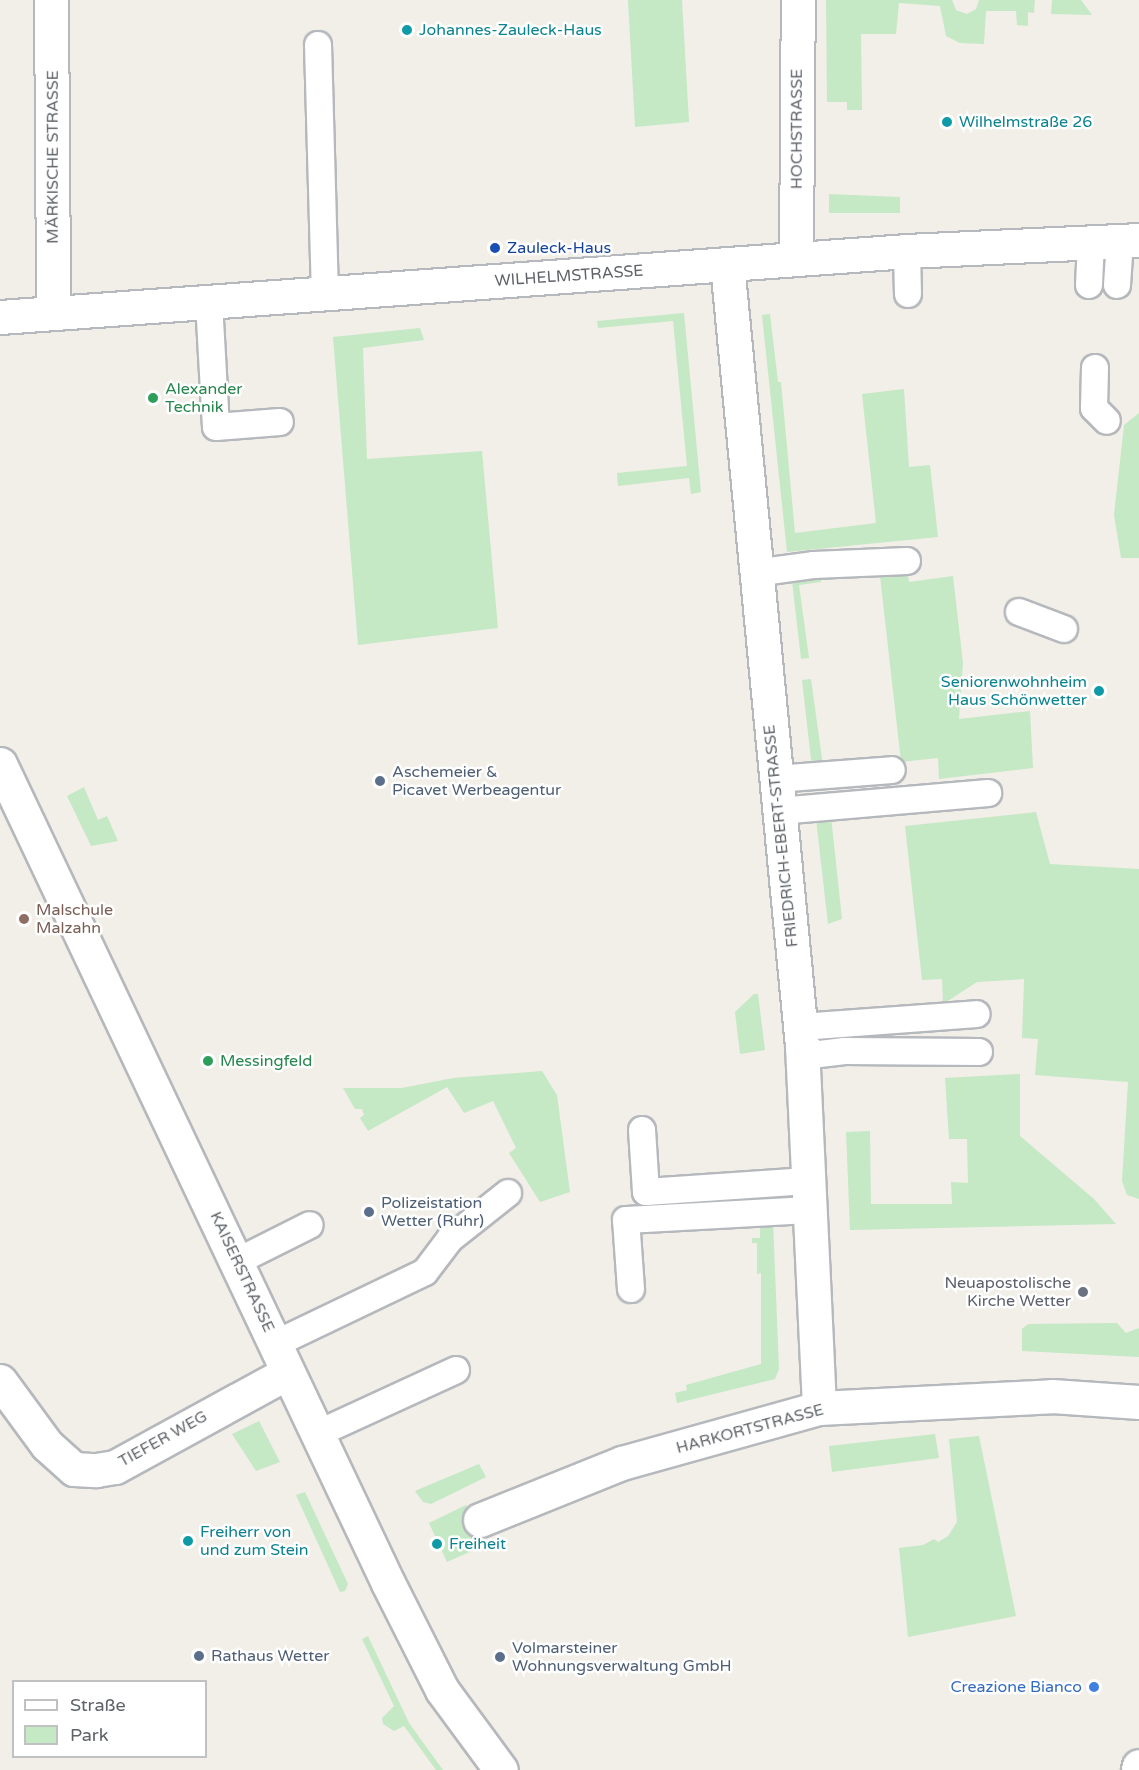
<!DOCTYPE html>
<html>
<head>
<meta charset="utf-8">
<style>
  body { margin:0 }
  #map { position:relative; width:1139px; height:1770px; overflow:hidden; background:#f1efe8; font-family:"Varela Round",sans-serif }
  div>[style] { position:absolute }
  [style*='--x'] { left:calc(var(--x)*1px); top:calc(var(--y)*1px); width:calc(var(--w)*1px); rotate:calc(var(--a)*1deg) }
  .green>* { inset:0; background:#c5e8c5 }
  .roads { filter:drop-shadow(2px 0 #b5b8bc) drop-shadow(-2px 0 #b5b8bc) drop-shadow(0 2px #b5b8bc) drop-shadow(0 -2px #b5b8bc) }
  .service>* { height:26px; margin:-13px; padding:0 13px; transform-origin:13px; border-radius:13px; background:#fff }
  .minor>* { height:33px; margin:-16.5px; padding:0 16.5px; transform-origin:16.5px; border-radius:16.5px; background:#fff }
  .secondary>* { height:33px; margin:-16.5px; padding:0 16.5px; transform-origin:16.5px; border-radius:16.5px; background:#fff }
  .dots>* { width:16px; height:16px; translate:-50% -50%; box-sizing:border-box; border:3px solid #fff; border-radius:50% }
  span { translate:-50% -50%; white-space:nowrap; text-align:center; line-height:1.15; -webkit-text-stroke:5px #fff; paint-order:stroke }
  .culture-label { font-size:16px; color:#0d838f }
  .left { translate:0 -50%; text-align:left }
  .right { translate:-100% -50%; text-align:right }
  .street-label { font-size:16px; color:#5f6368 }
  .transit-label { font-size:16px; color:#164399 }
  .leisure-label { font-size:16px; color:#27864d }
  .service-label { font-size:16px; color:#4e5e75 }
  .education-label { font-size:16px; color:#785e54 }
  .worship-label { font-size:16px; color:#5b616d }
  .shop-label { font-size:16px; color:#366cbe }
  .legend { position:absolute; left:12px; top:1680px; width:195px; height:78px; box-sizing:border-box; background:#fff; border:2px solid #bfc1c3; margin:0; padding:8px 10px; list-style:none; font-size:18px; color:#5f6368 }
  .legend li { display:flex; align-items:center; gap:12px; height:30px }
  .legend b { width:30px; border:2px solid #bfc1c3 }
</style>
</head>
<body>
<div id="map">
  <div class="green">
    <div style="clip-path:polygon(628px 0,682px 0,689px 122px,635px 127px)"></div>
    <div style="clip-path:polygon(826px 0,952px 0,956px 10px,967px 14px,976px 9px,979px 0,1035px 0,1034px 13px,1028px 12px,1028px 26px,1017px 25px,1016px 11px,986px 11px,984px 44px,960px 43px,946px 36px,940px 6px,899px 3px,896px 34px,861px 34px,862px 110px,847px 110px,847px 102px,827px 102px)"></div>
    <div style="clip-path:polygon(1052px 0,1081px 0,1092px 15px,1051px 14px)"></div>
    <div style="clip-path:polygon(829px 194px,900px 197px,900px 213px,829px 213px)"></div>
    <div style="clip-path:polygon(684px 313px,701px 492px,691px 494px,689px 478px,618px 486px,617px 473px,687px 466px,673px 321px,598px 328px,597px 321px)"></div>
    <div style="clip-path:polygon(770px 314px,778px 382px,781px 382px,795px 533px,876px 523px,862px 394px,904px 389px,909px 467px,930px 465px,938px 537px,787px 552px,762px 315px)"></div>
    <div style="clip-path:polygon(420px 328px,424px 340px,363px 348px,367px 459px,482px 451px,498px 628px,358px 645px,333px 337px)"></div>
    <div style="clip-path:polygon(1139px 413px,1139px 558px,1121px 558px,1114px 515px,1124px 425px)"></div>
    <div style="clip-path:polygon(880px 576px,908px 576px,909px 582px,953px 576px,963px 663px,959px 719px,1030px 711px,1033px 768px,939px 779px,938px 758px,901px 762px)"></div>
    <div style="clip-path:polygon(821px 577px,821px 582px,799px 585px,809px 658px,801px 659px,792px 581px)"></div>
    <div style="clip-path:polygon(811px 679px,823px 766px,812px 768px,802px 680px)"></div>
    <div style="clip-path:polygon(84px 787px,98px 820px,107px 816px,118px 841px,91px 846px,67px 796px)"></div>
    <div style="clip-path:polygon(1036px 812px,1050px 864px,1139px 869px,1139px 1199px,1127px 1195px,1122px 1181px,1128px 1082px,1035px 1075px,1038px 1039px,1022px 1038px,1024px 979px,977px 982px,943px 1004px,942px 979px,922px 980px,905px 826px)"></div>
    <div style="clip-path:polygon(831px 817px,842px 919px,828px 924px,816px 819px)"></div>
    <div style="clip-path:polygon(754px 994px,758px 994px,765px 1050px,740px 1054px,735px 1012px)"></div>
    <div style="clip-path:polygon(542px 1071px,557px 1095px,570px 1192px,540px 1202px,509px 1153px,516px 1148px,493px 1101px,464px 1113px,447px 1087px,368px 1131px,360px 1118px,364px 1115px,362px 1109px,355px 1109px,343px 1088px,402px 1088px,453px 1078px)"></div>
    <div style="clip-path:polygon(1020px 1074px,1020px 1136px,1094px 1199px,1116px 1224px,850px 1230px,846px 1132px,870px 1131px,871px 1204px,952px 1204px,951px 1182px,968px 1183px,967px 1139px,949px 1139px,945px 1078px)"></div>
    <div style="clip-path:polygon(773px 1221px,779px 1369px,775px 1379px,677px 1403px,675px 1393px,687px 1390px,686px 1385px,761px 1364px,761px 1273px,757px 1274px,757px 1243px,752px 1243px,752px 1238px,760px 1238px,760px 1222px)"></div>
    <div style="clip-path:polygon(1117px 1323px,1126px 1333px,1139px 1328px,1139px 1357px,1022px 1351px,1022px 1329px,1028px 1324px)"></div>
    <div style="clip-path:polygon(259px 1421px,280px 1462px,256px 1471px,232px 1434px)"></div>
    <div style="clip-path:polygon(935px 1434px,939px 1458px,832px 1472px,829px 1446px)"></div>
    <div style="clip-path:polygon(979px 1436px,1016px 1616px,908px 1637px,899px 1548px,923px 1545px,934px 1539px,938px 1542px,948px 1536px,957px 1522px,949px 1439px)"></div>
    <div style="clip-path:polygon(479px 1464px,486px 1477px,431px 1504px,423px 1502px,415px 1491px)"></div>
    <div style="clip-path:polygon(305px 1492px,348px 1584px,345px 1591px,340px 1592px,296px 1495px)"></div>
    <div style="clip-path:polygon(466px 1505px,485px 1545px,447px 1562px,429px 1523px)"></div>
    <div style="clip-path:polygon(368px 1636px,409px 1723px,443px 1770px,436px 1770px,404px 1726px,394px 1731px,383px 1724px,382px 1718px,394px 1706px,362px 1639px)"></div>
  </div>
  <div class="roads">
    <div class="service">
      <div style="--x:318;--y:45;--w:248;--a:88.4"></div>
      <div style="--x:907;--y:251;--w:43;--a:88.7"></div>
      <div style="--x:1089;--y:285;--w:42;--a:-87.3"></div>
      <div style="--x:1117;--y:285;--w:44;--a:-86.1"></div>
      <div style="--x:209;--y:302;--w:125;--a:86.8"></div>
      <div style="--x:216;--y:427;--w:64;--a:-4.5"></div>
      <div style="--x:1095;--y:368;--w:40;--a:91.4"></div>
      <div style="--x:1094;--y:408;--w:18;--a:45"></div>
      <div style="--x:755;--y:573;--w:60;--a:-7.7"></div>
      <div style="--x:814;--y:565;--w:93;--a:-2.5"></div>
      <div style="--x:1019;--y:612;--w:48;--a:20.7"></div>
      <div style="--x:776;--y:779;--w:116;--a:-4.4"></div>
      <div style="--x:779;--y:811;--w:210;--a:-4.9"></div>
      <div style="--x:801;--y:1027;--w:176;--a:-4.2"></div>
      <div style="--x:803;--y:1056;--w:42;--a:-6.8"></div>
      <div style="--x:845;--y:1051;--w:134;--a:0.4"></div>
      <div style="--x:642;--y:1130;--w:62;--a:86.3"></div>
      <div style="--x:646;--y:1192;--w:162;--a:-3.9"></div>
      <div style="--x:238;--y:1261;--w:80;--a:-26.6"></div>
      <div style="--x:631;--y:1289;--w:69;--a:-94.1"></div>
      <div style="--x:626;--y:1220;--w:184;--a:-3.1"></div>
      <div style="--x:275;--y:1344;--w:166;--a:-25.6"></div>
      <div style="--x:425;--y:1272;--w:41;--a:-52.9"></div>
      <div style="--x:450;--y:1239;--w:74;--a:-38.4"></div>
      <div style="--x:317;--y:1434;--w:153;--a:-24.7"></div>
    </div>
    <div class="minor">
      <div style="--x:51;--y:0;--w:313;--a:89.6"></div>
      <div style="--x:796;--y:259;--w:259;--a:-89.6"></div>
      <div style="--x:727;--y:264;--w:786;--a:84.52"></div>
      <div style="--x:802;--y:1046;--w:362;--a:87.3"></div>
      <div style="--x:0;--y:317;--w:909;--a:-4.16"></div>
      <div style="--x:907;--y:251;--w:232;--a:-2.7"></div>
      <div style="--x:0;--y:1381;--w:79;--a:53.7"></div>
      <div style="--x:47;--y:1445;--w:36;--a:42"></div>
      <div style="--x:74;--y:1469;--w:22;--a:3"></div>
      <div style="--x:96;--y:1470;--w:19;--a:-9"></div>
      <div style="--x:115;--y:1467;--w:196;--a:-28.7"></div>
      <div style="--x:480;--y:1520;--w:153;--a:-21.9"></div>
      <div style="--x:622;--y:1463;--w:205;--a:-15.6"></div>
      <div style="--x:819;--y:1408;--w:233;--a:-2.9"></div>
      <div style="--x:1052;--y:1396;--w:87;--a:3.9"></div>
      <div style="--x:1138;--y:1770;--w:4;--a:-76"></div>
    </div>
    <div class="secondary">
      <div style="--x:0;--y:764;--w:906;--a:64.65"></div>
      <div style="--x:388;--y:1583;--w:120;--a:63.2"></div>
      <div style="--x:442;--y:1690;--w:99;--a:53.6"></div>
    </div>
  </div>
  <div class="dots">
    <div style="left:407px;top:30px;background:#0f9aa8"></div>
    <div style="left:947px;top:122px;background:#0f9aa8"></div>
    <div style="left:495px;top:248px;background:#1a4fb4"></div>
    <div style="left:153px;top:398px;background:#2e9e5b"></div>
    <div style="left:1099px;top:691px;background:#0f9aa8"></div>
    <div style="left:380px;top:781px;background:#5c6f8a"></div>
    <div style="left:24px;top:919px;background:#8d6e63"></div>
    <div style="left:208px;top:1061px;background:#2e9e5b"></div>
    <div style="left:369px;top:1212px;background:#5c6f8a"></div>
    <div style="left:1083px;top:1292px;background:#6b7280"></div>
    <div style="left:188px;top:1541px;background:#0f9aa8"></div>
    <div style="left:437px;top:1544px;background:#0f9aa8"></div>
    <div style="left:199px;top:1656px;background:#5c6f8a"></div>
    <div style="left:500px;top:1657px;background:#5c6f8a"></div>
    <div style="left:1094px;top:1687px;background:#3f7fe0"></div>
  </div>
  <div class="culture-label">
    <span class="left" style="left:419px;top:30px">Johannes-Zauleck-Haus</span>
    <span class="left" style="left:959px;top:122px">Wilhelmstraße 26</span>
    <span class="right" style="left:1087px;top:691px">Seniorenwohnheim<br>Haus Schönwetter</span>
    <span class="left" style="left:200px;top:1541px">Freiherr von<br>und zum Stein</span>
    <span class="left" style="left:449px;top:1544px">Freiheit</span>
  </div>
  <div class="street-label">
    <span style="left:797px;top:129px;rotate:-90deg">HOCHSTRASSE</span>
    <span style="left:53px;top:157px;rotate:-90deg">MÄRKISCHE STRASSE</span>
    <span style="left:569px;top:276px;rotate:-4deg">WILHELMSTRASSE</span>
    <span style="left:781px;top:836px;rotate:-96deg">FRIEDRICH-EBERT-STRASSE</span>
    <span style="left:242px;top:1272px;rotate:65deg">KAISERSTRASSE</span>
    <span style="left:750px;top:1429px;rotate:-15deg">HARKORTSTRASSE</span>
    <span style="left:163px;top:1439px;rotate:-29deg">TIEFER WEG</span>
  </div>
  <div class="transit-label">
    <span class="left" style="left:507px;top:248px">Zauleck-Haus</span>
  </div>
  <div class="leisure-label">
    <span class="left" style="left:165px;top:398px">Alexander<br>Technik</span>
    <span class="left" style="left:220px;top:1061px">Messingfeld</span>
  </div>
  <div class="service-label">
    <span class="left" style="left:392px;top:781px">Aschemeier &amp;<br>Picavet Werbeagentur</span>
    <span class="left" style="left:381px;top:1212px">Polizeistation<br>Wetter (Ruhr)</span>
    <span class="left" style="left:512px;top:1657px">Volmarsteiner<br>Wohnungsverwaltung GmbH</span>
    <span class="left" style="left:211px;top:1656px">Rathaus Wetter</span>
  </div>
  <div class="education-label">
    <span class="left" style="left:36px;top:919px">Malschule<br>Malzahn</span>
  </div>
  <div class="worship-label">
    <span class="right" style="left:1071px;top:1292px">Neuapostolische<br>Kirche Wetter</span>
  </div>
  <div class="shop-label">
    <span class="right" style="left:1082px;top:1687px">Creazione Bianco</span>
  </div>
  <ul class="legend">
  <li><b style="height:8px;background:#fff"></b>Straße</li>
  <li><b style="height:16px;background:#c5e8c5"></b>Park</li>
  </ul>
</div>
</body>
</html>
